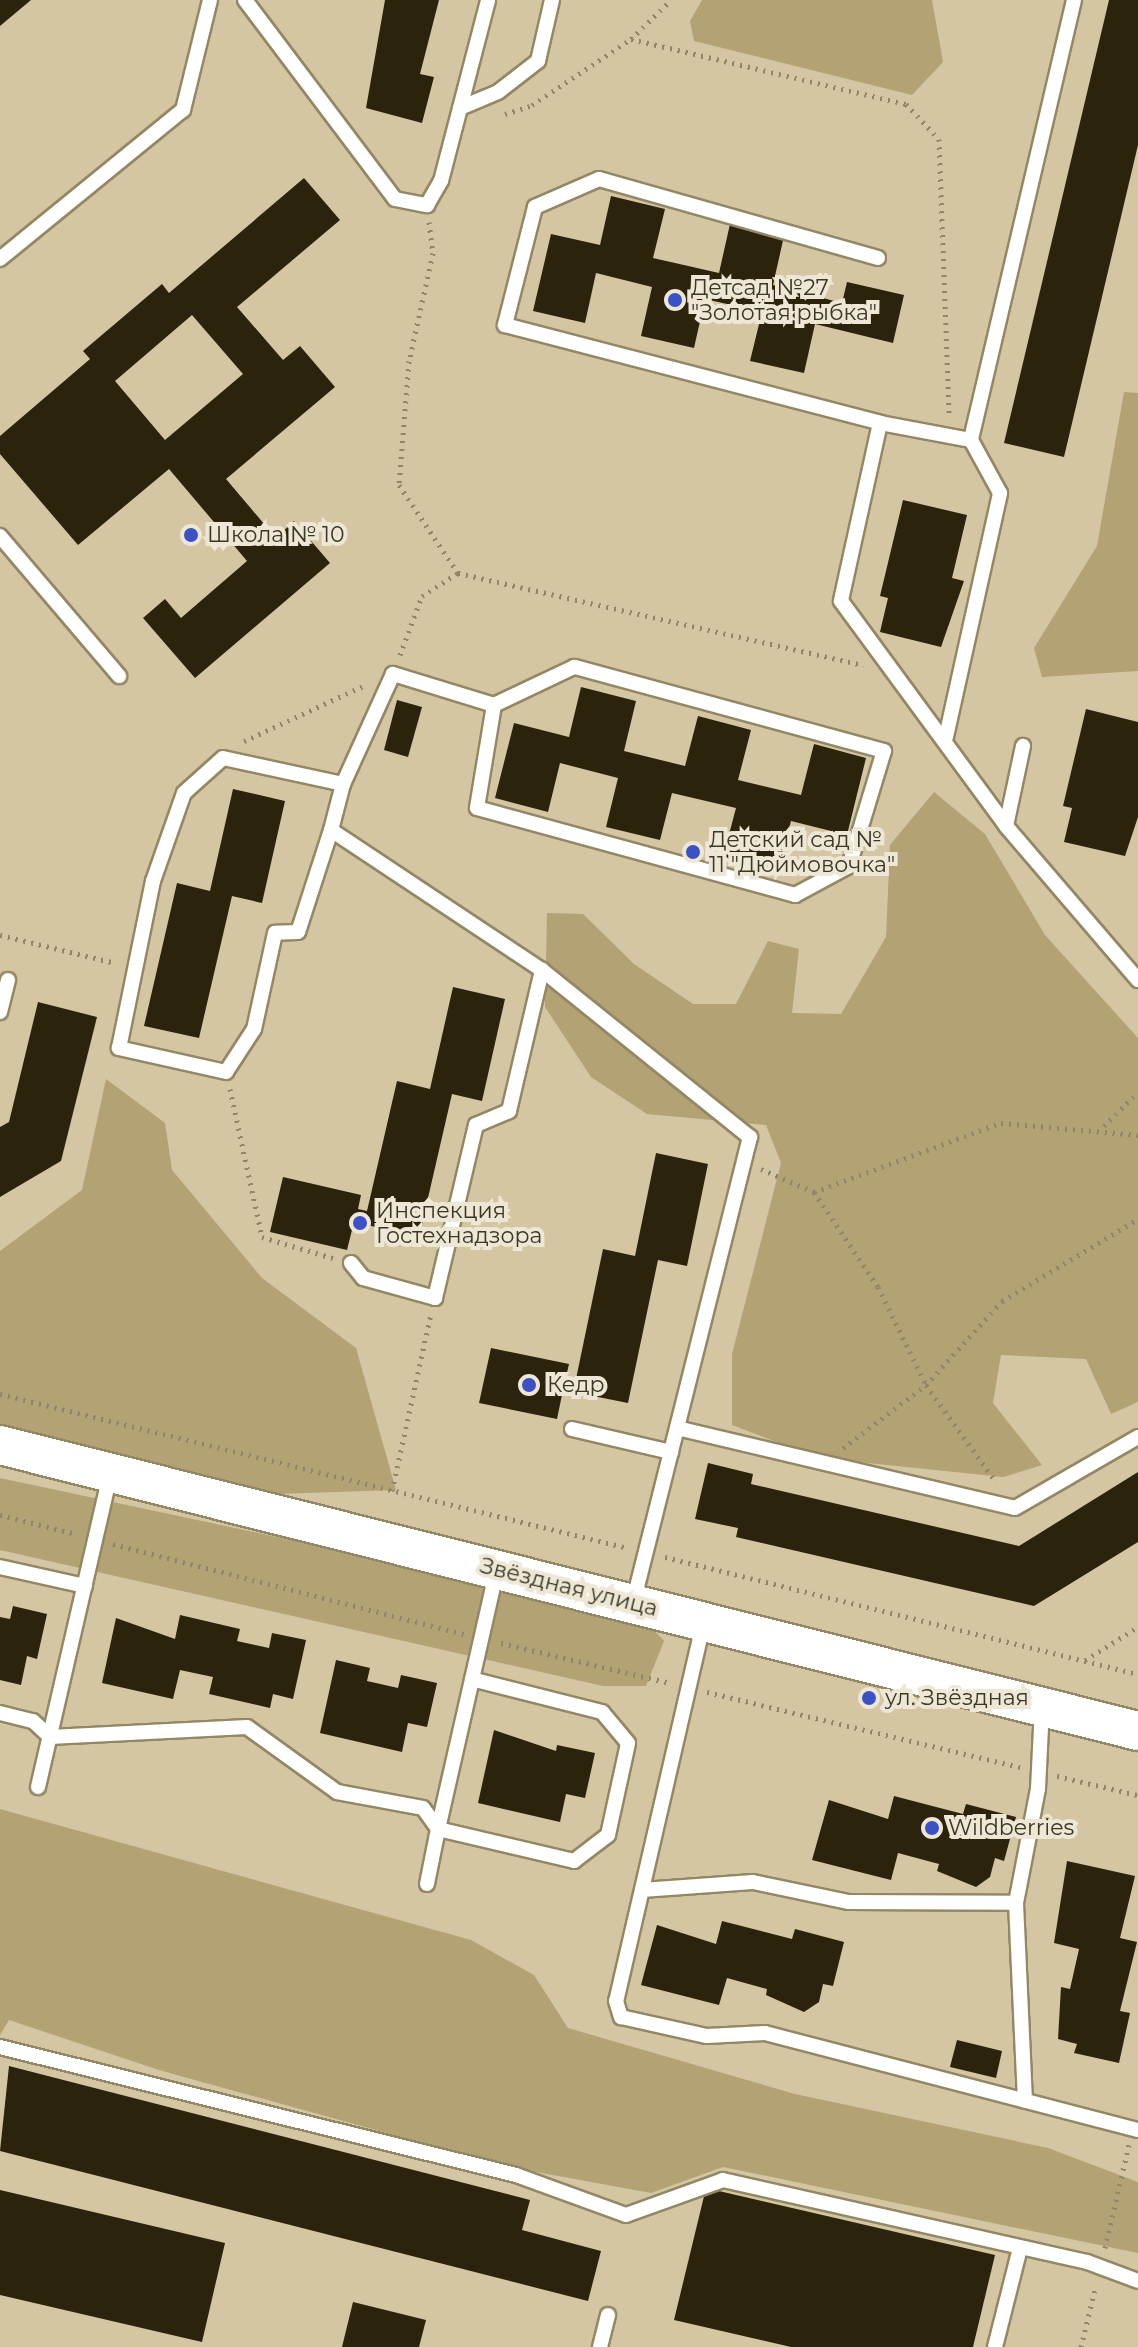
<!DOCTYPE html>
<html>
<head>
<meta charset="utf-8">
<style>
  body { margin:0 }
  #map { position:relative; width:1138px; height:2347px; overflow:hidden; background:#d4c6a2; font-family:Montserrat,sans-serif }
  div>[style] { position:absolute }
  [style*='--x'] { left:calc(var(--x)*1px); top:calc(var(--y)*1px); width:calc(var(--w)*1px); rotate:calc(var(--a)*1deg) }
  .green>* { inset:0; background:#b3a274 }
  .building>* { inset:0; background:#2b230c }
  .path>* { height:5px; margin-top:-2.5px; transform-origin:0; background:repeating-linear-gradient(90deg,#8f856a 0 2px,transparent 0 8px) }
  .roads { filter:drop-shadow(2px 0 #938764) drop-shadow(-2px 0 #938764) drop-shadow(0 2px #938764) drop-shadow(0 -2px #938764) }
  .lane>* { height:14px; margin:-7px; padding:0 7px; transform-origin:7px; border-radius:7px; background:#fff }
  .secondary>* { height:38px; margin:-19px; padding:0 19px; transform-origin:19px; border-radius:19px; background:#fff }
  .dots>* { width:22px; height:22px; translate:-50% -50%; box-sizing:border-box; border:4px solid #eee7d5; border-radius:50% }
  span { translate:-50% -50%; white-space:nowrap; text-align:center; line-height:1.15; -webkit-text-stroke:8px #eee7d5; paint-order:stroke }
  .poi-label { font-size:22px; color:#3b3627 }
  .left { translate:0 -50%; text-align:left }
  .street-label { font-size:22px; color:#3b3627 }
</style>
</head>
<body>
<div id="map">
  <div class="green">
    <div style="clip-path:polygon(702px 0,932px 0,943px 62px,912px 95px,694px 41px,690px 21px)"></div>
    <div style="clip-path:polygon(1124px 392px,1138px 393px,1138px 671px,1042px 677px,1034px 648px,1097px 546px)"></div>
    <div style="clip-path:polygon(934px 792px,985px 834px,1045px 935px,1138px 1038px,1138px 1402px,1111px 1414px,1086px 1359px,1001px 1355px,993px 1403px,1042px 1465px,1003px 1477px,819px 1458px,732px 1425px,732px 1354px,781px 1163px,766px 1125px,647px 1114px,591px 1077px,545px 1007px,547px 913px,583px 914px,634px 964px,693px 1004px,736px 1004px,768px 941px,799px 949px,792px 1013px,841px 1014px,886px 937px,890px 845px)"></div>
    <div style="clip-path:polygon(106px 1079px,165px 1123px,172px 1170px,262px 1278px,356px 1348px,396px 1490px,277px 1494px,0 1432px,0 1251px,82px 1190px)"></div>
    <div style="clip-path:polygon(0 1478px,639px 1614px,664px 1641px,646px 1686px,603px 1686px,0 1550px)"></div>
    <div style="clip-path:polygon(0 1809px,471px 1940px,534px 1975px,568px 2028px,795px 2094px,1048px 2148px,1138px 2182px,1138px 2253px,723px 2167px,651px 2193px,509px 2167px,159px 2070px,9px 2020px,0 2035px)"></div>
  </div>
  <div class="building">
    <div style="clip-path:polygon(0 0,31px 0,0 26px)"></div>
    <div style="clip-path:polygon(385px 0,439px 0,420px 74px,434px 77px,422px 123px,366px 108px)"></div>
    <div style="clip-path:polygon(1109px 0,1138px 0,1138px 145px,1064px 457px,1004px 443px)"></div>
    <div style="clip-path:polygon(evenodd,304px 178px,340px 220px,237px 307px,283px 360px,300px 346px,335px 387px,226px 479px,276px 538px,294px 521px,330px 563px,195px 678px,143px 618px,165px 599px,181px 618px,247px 561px,169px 469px,78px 545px,0 454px,0 436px,90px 359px,83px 351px,162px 284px,169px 293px,304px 178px,192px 315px,243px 374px,165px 440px,115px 381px,192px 315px)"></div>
    <div style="clip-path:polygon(611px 196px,665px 209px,653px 258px,719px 273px,730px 224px,784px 236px,773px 285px,842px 303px,847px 282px,904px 295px,893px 343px,815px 324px,804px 373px,750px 361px,762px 312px,705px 299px,694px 348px,641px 336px,652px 287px,596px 273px,585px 323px,533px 311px,551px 234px,600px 245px)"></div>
    <div style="clip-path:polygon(903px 500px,967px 515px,952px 578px,964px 581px,941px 647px,880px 632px,888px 598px,880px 596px)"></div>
    <div style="clip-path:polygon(581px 687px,636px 701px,624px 751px,685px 766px,698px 716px,751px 730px,738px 780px,801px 795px,814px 744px,866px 758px,847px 835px,791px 821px,778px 871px,723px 857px,736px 808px,672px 793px,660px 840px,606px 827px,618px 778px,560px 763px,548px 812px,495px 798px,514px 723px,569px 737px)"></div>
    <div style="clip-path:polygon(397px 700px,422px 707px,408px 757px,384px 750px)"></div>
    <div style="clip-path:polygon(1086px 709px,1138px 722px,1138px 817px,1125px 856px,1064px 842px,1072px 808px,1063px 806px)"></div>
    <div style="clip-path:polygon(233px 789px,285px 801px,262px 903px,232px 896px,199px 1038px,144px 1026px,177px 883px,210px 891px)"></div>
    <div style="clip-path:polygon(453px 987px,505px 999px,482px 1101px,452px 1094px,419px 1237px,354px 1222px,347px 1250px,270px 1232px,283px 1177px,361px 1195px,358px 1209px,367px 1211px,397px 1081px,430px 1089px)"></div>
    <div style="clip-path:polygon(38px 1002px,97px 1017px,61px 1161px,0 1197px,0 1127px,9px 1122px)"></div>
    <div style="clip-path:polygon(656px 1153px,708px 1164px,687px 1266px,658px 1260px,628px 1403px,563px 1390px,557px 1419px,479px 1403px,491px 1348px,569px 1364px,566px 1377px,576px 1379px,603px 1249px,635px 1256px)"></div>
    <div style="clip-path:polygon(708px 1463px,753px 1474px,751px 1484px,1019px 1546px,1138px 1472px,1138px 1542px,1034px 1606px,736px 1537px,738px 1528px,695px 1519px)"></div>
    <div style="clip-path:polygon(13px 1606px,47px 1614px,37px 1659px,27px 1656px,21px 1685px,0 1680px,0 1617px,10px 1619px)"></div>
    <div style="clip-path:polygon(180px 1615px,240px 1629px,237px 1641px,269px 1648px,272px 1633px,306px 1640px,293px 1699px,273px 1694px,270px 1708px,209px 1694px,213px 1677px,180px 1670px,173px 1699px,102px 1683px,116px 1618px,175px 1639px)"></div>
    <div style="clip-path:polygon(336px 1660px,370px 1668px,367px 1681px,398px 1688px,401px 1675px,437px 1683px,427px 1727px,408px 1723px,402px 1752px,320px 1733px)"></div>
    <div style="clip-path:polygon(494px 1730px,556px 1751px,557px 1745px,595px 1753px,585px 1798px,566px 1794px,560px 1822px,478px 1803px)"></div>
    <div style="clip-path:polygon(894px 1796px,963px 1814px,966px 1804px,1016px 1817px,1004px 1861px,995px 1858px,990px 1877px,976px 1887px,937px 1871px,939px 1864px,898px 1853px,891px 1880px,812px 1860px,829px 1800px,888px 1819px)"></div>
    <div style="clip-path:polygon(1067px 1861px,1135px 1876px,1120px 1938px,1137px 1942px,1120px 2011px,1130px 2013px,1119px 2063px,1074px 2053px,1077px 2044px,1058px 2039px,1061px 1987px,1070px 1989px,1079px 1949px,1054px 1943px)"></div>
    <div style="clip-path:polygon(722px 1921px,792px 1939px,795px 1929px,844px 1942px,833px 1986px,823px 1984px,819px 2002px,804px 2012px,766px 1995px,767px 1989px,727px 1978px,719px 2005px,641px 1985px,657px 1925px,716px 1944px)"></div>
    <div style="clip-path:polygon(957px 2040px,1002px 2051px,996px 2078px,950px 2067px)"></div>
    <div style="clip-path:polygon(9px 2066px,530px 2200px,522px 2230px,601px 2251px,588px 2301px,0 2151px)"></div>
    <div style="clip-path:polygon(706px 2188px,995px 2255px,973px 2347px,791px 2347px,674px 2320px)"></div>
    <div style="clip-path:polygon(0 2190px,225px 2243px,202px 2342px,0 2295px)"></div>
    <div style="clip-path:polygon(353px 2302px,426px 2320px,419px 2347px,342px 2347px)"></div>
  </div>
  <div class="path">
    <div style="--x:631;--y:39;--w:283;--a:13.3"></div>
    <div style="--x:906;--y:104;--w:48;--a:46.7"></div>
    <div style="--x:939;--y:139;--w:276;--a:87.9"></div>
    <div style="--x:505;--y:114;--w:28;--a:-18"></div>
    <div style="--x:532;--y:105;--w:119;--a:-33.7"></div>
    <div style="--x:631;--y:39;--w:56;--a:-44.3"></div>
    <div style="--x:429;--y:222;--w:31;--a:83"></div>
    <div style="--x:433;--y:253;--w:111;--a:102.5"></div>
    <div style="--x:409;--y:361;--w:124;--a:94.6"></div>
    <div style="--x:399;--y:485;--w:106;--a:56.2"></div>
    <div style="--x:400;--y:655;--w:63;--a:-69.6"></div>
    <div style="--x:422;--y:596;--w:43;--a:-32.6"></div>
    <div style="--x:458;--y:573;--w:416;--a:12.8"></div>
    <div style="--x:244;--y:741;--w:133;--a:-24.8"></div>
    <div style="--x:0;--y:935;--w:119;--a:13.6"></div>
    <div style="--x:230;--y:1089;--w:151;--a:77.8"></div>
    <div style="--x:262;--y:1237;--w:74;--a:16.5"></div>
    <div style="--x:1104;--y:1126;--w:48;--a:-45"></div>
    <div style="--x:761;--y:1169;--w:58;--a:23.5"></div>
    <div style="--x:814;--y:1192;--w:199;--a:-20.3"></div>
    <div style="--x:1001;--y:1123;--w:138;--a:5"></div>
    <div style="--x:814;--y:1192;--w:115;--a:56"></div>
    <div style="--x:878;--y:1287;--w:109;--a:63.9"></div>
    <div style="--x:926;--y:1385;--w:120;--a:54.2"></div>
    <div style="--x:0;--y:1394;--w:647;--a:13.78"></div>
    <div style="--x:843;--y:1448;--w:104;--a:-37.2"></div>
    <div style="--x:926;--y:1385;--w:113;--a:-47.9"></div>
    <div style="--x:1002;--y:1301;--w:159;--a:-31.1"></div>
    <div style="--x:392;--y:1491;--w:181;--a:-77.6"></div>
    <div style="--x:0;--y:1515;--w:79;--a:13.9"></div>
    <div style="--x:113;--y:1544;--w:362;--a:14.4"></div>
    <div style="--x:665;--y:1557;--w:487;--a:13.9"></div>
    <div style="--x:501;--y:1643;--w:174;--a:13.3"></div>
    <div style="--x:1085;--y:1660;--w:62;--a:-31.9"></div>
    <div style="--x:707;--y:1692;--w:322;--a:13.5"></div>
    <div style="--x:1057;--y:1776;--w:83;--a:13.2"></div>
    <div style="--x:1105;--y:2248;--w:106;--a:-76.9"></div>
    <div style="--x:1081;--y:2347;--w:64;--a:-76.4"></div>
  </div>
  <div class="roads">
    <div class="lane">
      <div style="--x:245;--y:0;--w:249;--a:53"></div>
      <div style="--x:395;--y:199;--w:33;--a:11"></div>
      <div style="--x:427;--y:205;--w:28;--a:-60"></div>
      <div style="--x:441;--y:181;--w:187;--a:-75.4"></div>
      <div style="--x:1074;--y:0;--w:452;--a:103.2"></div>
      <div style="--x:971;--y:440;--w:93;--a:-169.4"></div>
      <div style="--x:880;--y:423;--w:182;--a:102.4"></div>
      <div style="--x:841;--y:601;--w:279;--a:53.7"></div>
      <div style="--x:1006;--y:826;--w:203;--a:49.4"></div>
      <div style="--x:460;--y:108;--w:41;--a:-22.8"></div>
      <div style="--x:498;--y:92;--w:51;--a:-37.8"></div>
      <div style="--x:538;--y:61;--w:63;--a:-77.1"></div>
      <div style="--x:878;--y:258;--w:290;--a:-164.2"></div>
      <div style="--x:599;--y:179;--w:70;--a:156.4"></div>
      <div style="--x:535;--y:207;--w:122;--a:104.3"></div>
      <div style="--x:505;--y:325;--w:388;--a:14.6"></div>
      <div style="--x:0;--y:259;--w:236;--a:-39.2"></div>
      <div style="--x:183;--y:110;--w:113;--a:-76.2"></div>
      <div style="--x:0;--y:536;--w:184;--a:49.6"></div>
      <div style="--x:494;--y:705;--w:104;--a:99.4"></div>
      <div style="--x:477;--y:808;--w:330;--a:15.3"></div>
      <div style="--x:795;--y:895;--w:61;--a:-28.2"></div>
      <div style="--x:849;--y:866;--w:120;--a:-73.1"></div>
      <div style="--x:884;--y:751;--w:321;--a:-164.8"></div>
      <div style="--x:574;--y:667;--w:89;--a:154.6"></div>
      <div style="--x:494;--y:705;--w:106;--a:-162.9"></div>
      <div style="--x:393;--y:674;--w:121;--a:114.4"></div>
      <div style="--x:343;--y:784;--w:48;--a:104.6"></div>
      <div style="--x:331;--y:830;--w:253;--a:33.6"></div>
      <div style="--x:542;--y:970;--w:267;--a:38.8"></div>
      <div style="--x:750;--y:1137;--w:479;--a:104.1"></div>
      <div style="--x:946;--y:737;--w:250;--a:-77.5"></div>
      <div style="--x:1000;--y:493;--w:60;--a:-118.7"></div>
      <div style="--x:1006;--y:826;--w:82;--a:-78"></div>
      <div style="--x:331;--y:830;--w:107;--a:107.9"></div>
      <div style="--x:298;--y:932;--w:23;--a:178"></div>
      <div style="--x:275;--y:933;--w:98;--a:102.3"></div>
      <div style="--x:254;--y:1029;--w:51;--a:123.1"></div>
      <div style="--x:226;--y:1072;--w:110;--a:-167.4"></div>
      <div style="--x:119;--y:1048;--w:170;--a:-78.5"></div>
      <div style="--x:153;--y:881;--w:93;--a:-70.6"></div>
      <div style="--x:184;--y:793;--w:52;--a:-41.9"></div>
      <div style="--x:223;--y:758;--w:123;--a:12.2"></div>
      <div style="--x:0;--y:1012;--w:33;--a:-76"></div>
      <div style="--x:351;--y:1263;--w:19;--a:51"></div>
      <div style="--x:363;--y:1278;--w:75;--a:15.5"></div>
      <div style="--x:435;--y:1298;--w:178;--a:-76.7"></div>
      <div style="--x:476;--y:1125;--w:36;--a:-23"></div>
      <div style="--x:509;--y:1111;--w:145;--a:-76.8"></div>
      <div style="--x:677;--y:1428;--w:347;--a:13.3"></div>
      <div style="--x:1015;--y:1508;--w:142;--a:-30"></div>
      <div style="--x:572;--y:1429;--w:102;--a:13.1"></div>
      <div style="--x:0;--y:1567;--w:87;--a:12.6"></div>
      <div style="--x:703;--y:1625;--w:386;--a:103"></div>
      <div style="--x:616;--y:2001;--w:17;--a:73"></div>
      <div style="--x:621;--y:2017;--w:88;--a:12.5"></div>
      <div style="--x:707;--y:2036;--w:58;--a:-3"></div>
      <div style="--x:765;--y:2033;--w:385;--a:14.6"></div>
      <div style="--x:0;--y:1713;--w:34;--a:14"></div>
      <div style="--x:33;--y:1721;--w:23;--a:43"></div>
      <div style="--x:50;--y:1737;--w:197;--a:-2.9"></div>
      <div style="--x:247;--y:1727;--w:111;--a:35.8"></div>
      <div style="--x:337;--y:1792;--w:87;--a:10.5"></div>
      <div style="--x:423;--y:1808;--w:26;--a:54"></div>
      <div style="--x:438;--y:1829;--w:262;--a:-77.2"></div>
      <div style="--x:38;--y:1787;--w:319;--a:-77"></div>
      <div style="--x:427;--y:1884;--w:56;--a:-78.7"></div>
      <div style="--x:438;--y:1829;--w:140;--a:13.2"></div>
      <div style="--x:574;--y:1861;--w:43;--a:-37.4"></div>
      <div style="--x:608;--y:1835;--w:94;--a:-77.7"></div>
      <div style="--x:628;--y:1743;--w:40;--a:-130"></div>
      <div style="--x:602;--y:1712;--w:134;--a:-165.8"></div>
      <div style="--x:642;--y:1890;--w:111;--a:-4.1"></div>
      <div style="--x:753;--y:1882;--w:98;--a:11.8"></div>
      <div style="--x:849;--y:1902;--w:167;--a:0.3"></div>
      <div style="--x:1016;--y:1903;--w:116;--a:-79.1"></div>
      <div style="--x:1038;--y:1789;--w:81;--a:-87.2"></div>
      <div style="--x:1016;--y:1903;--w:198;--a:87.4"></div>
      <div style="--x:0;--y:2047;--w:532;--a:13.93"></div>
      <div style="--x:516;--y:2175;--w:117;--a:20"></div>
      <div style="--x:626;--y:2215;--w:103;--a:-19.8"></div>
      <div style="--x:723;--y:2180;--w:373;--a:12.7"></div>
      <div style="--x:1087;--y:2262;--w:54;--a:20.4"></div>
      <div style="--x:600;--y:2347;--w:33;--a:-76"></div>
      <div style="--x:995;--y:2347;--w:102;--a:-75.8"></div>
    </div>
    <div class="secondary">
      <div style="--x:0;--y:1445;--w:1173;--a:14.11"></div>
    </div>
  </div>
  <div class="dots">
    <div style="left:675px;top:300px;background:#3c51c4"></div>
    <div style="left:191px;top:535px;background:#3c51c4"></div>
    <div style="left:693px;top:852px;background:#3c51c4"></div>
    <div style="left:360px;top:1223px;background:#3c51c4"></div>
    <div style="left:529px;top:1385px;background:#3c51c4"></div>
    <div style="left:869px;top:1698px;background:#3c51c4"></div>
    <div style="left:932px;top:1828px;background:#3c51c4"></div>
  </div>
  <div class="poi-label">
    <span class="left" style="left:691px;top:300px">Детсад №27<br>"Золотая рыбка"</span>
    <span class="left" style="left:207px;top:535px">Школа № 10</span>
    <span class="left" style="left:709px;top:852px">Детский сад №<br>11 "Дюймовочка"</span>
    <span class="left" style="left:376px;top:1223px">Инспекция<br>Гостехнадзора</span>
    <span class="left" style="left:547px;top:1385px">Кедр</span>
    <span class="left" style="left:885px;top:1698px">ул. Звёздная</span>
    <span class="left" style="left:948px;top:1828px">Wildberries</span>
  </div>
  <div class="street-label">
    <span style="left:569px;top:1587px;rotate:14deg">Звёздная улица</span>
  </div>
</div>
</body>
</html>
